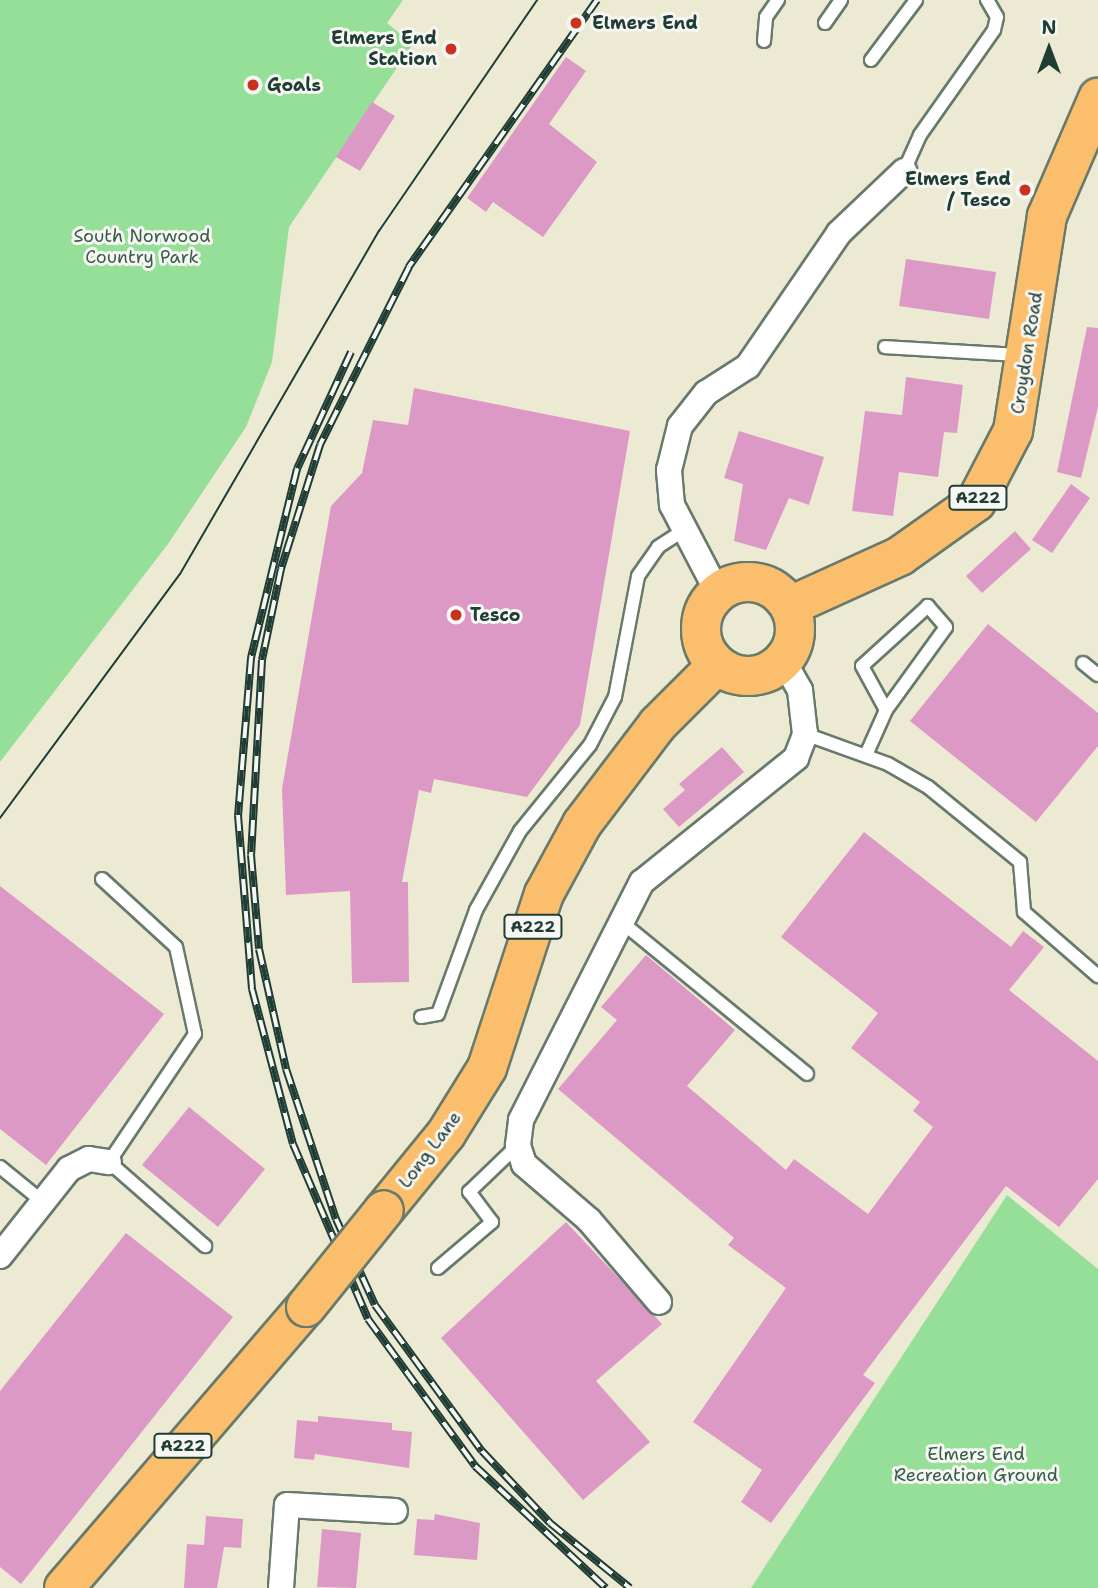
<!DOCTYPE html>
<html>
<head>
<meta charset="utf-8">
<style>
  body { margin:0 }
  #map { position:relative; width:1098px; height:1588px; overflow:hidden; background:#edead4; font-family:"Shantell Sans",sans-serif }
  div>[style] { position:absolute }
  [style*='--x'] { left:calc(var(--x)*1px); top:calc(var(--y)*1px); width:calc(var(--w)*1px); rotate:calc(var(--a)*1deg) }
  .green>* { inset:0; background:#96df99 }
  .building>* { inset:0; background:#dd99c5 }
  .roads { filter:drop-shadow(2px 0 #677a6c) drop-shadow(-2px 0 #677a6c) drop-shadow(0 2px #677a6c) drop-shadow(0 -2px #677a6c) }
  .lane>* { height:12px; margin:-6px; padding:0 6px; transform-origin:6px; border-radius:6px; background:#fff }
  .street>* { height:24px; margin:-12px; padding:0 12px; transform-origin:12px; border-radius:12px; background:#fff }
  .primary>* { height:38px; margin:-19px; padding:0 19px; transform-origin:19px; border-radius:19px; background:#fabe6d }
  .primary>.ring { margin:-19px; padding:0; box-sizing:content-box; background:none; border:38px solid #fabe6d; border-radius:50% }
  .tram>* { height:2px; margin:-1px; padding:0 1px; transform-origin:1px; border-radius:1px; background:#1f3d34 }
  .rail>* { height:8px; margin-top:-4px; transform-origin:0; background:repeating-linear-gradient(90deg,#f6f6f2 0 16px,#1f3d34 0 32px); box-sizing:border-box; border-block:2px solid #1f3d34 }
  .bridges { filter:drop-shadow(2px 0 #677a6c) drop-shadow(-2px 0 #677a6c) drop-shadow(0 2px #677a6c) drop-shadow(0 -2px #677a6c) }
  .primary-bridge>* { height:38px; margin:-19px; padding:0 19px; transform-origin:19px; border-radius:19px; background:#fabe6d }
  .dots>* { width:19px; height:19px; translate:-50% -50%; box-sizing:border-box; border:4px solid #f6f6f2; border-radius:50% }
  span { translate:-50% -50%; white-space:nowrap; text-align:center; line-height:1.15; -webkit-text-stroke:6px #f6f6f2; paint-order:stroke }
  .shield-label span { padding:2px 5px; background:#f6f6f2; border:2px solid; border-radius:5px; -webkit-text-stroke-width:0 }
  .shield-label { font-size:16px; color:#1f3d34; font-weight:700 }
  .poi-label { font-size:18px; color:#1f3d34; font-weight:700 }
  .left { translate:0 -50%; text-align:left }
  .right { translate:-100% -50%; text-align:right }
  .park-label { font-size:18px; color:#375d48 }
  .street-label { font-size:18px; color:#1f3d34 }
  .north { position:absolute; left:1014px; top:14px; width:70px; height:70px; -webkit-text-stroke:5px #f6f6f2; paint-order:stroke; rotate:0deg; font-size:19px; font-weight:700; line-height:28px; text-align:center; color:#1f3d34 }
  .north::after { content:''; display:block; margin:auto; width:24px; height:32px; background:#1f3d34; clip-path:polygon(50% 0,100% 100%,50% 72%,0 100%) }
</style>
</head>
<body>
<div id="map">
  <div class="green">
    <div style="clip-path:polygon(0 0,403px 0,387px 23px,413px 44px,289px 227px,272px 362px,246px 427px,168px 544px,0 762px)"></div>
    <div style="clip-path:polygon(1007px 1195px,1098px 1269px,1098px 1588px,751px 1588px)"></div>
  </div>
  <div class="building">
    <div style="clip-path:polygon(566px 57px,586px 71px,549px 124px,597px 162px,543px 237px,493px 202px,486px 212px,467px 198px)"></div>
    <div style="clip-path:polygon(372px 102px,395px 116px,360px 171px,336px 157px)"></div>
    <div style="clip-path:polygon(906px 259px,996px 272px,989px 319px,899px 306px)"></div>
    <div style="clip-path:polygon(1087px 327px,1098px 328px,1098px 407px,1081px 478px,1057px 472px)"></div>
    <div style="clip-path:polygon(906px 377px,963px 385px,957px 433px,944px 432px,938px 477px,899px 472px,893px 516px,852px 511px,865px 411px,902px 415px)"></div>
    <div style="clip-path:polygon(414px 388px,630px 431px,580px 725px,527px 797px,434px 779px,431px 793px,419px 790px,402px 882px,408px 882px,409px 982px,352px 983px,350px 891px,286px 895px,282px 789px,331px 506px,362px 473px,373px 420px,408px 425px)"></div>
    <div style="clip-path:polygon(739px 431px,824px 457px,809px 505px,789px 498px,766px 550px,734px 541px,743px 484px,724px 478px)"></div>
    <div style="clip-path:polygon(1071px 484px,1090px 498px,1052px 553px,1032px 540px)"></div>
    <div style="clip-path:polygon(1015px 531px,1031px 549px,982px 593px,966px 576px)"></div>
    <div style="clip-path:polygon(988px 624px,1098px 713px,1098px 746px,1036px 822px,910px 721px)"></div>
    <div style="clip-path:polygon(722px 747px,744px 772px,679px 827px,663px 809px,685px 790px,679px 784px)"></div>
    <div style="clip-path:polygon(864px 832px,1011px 947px,1023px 931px,1044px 947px,1009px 990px,1098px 1061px,1098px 1179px,1059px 1227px,1006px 1186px,863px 1375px,875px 1383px,771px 1523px,741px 1502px,762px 1470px,693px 1422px,786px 1288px,728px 1245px,734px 1238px,558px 1089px,617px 1020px,601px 1007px,646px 955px,735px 1030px,687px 1086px,786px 1170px,794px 1159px,868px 1214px,933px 1127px,913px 1111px,920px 1102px,851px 1048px,878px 1013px,781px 937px)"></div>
    <div style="clip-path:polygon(0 886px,164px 1014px,46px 1165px,0 1129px)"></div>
    <div style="clip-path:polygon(189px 1107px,265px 1169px,218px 1227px,142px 1165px)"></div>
    <div style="clip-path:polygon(566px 1222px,662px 1324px,596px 1381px,650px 1442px,583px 1500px,441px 1338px)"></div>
    <div style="clip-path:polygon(126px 1233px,233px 1317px,21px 1584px,0 1567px,0 1391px)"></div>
    <div style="clip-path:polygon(318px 1416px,392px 1423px,392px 1430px,412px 1432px,409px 1468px,315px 1454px,314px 1460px,294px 1458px,297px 1420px,318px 1422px)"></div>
    <div style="clip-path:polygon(435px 1514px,480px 1523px,477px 1560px,414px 1555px,417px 1519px,434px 1520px)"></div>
    <div style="clip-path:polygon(206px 1516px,243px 1519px,241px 1548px,224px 1547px,217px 1588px,184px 1588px,187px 1544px,204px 1545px)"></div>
    <div style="clip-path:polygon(322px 1529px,361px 1533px,356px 1588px,317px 1587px)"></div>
  </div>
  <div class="roads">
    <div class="lane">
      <div style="--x:825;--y:23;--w:28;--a:-55"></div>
      <div style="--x:764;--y:41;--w:24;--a:-85"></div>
      <div style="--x:766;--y:17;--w:21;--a:-55"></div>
      <div style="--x:871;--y:60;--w:75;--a:-53.1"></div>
      <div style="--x:904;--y:171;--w:39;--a:-66"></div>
      <div style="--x:920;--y:135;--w:128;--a:-54.8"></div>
      <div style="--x:994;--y:30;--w:13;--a:-77"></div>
      <div style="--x:997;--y:17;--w:20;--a:-120"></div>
      <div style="--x:885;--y:347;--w:136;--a:3.4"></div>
      <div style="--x:1083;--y:663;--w:19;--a:39"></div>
      <div style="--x:805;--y:734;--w:88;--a:19.9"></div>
      <div style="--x:888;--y:764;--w:46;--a:29.9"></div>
      <div style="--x:928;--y:787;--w:119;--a:39.2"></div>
      <div style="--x:1020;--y:862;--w:50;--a:85.4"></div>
      <div style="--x:1024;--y:912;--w:98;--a:40.9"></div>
      <div style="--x:866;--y:755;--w:49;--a:-66"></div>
      <div style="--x:886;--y:710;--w:102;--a:-54.1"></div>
      <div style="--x:946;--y:627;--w:28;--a:-131"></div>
      <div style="--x:928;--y:606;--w:89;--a:137.7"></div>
      <div style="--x:862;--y:666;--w:50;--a:61.4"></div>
      <div style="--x:102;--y:879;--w:100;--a:42.6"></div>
      <div style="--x:176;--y:947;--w:89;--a:77.7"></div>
      <div style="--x:195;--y:1034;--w:154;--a:123.9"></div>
      <div style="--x:109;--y:1162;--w:128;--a:41.2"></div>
      <div style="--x:619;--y:920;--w:243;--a:39.3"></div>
      <div style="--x:421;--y:1017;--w:17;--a:-10"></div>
      <div style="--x:438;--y:1014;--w:111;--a:-69.9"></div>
      <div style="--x:476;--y:910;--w:90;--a:-60.9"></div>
      <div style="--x:520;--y:831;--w:111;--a:-50.9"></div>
      <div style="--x:590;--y:745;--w:54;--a:-62.5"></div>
      <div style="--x:615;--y:697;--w:123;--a:-79.2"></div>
      <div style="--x:638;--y:576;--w:35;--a:-55"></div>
      <div style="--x:658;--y:547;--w:27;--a:-33"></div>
      <div style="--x:0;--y:1167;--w:55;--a:39.1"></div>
      <div style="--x:438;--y:1268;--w:71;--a:-40.4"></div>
      <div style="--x:492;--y:1222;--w:38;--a:-127"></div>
      <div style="--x:469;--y:1192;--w:68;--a:-43.8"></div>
    </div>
    <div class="street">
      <div style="--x:718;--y:593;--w:99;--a:-117.6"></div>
      <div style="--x:672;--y:505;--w:35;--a:-95"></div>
      <div style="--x:669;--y:470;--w:45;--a:-76"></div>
      <div style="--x:680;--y:426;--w:42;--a:-51.8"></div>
      <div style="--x:706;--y:393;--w:50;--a:-32.7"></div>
      <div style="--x:748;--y:366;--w:161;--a:-55.6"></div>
      <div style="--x:839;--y:233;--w:90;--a:-43.6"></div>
      <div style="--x:0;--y:1256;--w:111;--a:-51.6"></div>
      <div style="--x:69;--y:1169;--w:22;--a:-27"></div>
      <div style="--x:89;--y:1159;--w:20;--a:9"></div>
      <div style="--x:659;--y:1302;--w:108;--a:-130.5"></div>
      <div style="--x:589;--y:1220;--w:86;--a:-139.3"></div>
      <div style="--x:524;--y:1164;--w:20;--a:-108"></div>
      <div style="--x:518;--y:1145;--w:25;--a:-83"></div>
      <div style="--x:521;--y:1120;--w:267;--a:-63.1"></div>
      <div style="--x:642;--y:882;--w:198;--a:-38.8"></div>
      <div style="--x:796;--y:758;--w:26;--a:-69"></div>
      <div style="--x:805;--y:734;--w:44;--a:-96.5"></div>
      <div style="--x:800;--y:690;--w:34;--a:-120"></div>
      <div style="--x:281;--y:1588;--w:83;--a:-85.9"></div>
      <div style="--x:287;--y:1505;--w:108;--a:3.2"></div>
    </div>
    <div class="primary">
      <div class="ring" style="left:701px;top:582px;width:56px;height:56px"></div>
      <div style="--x:790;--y:606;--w:121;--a:-24.4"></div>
      <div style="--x:900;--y:556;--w:93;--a:-35.4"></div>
      <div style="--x:976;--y:502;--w:80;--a:-62.5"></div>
      <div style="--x:1013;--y:431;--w:218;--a:-81"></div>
      <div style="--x:1047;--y:216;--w:129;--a:-66.6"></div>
      <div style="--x:384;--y:1210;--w:98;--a:-50.8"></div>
      <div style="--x:446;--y:1134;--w:78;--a:-58.2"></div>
      <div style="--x:487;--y:1068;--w:183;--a:-71.9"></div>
      <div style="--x:544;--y:894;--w:80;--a:-61.5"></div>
      <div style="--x:582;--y:824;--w:126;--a:-52.8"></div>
      <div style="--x:658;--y:724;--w:83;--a:-45"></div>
      <div style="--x:64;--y:1588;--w:371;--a:-49.3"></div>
    </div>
  </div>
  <div class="tram">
    <div style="--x:0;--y:818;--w:303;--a:-53.6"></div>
    <div style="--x:180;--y:574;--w:397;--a:-59.9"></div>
    <div style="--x:379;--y:231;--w:280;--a:-55.6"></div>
  </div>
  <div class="rail">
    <div style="--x:597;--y:0;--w:327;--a:125.2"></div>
    <div style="--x:409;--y:267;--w:199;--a:116.6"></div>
    <div style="--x:320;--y:445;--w:130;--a:107.5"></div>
    <div style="--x:281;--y:569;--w:93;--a:101.8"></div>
    <div style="--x:262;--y:660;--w:195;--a:93.2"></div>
    <div style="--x:251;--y:855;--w:94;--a:85.1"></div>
    <div style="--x:259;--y:949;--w:123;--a:77.3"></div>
    <div style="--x:286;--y:1069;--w:158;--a:71.6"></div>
    <div style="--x:336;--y:1219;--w:94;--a:65.6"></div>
    <div style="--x:375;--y:1305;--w:181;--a:53.8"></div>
    <div style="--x:482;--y:1451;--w:99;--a:46.6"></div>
    <div style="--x:550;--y:1523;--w:103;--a:39.1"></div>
    <div style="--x:351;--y:352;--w:129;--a:114.8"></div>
    <div style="--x:297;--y:469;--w:195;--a:103.7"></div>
    <div style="--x:251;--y:658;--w:158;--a:94.7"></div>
    <div style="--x:238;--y:815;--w:175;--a:85.4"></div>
    <div style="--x:252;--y:989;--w:160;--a:75.2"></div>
    <div style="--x:293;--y:1144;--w:190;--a:66.8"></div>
    <div style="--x:368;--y:1319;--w:182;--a:53.9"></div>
    <div style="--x:475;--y:1466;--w:179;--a:43"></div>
  </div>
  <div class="bridges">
    <div class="primary-bridge">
      <div style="--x:306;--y:1307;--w:124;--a:-51.2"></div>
    </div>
  </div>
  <div class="dots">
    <div style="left:576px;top:23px;background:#c8321e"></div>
    <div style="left:451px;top:49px;background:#c8321e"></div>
    <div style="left:253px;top:85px;background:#c8321e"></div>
    <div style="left:1025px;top:190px;background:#c8321e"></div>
    <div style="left:456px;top:615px;background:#c8321e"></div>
  </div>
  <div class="shield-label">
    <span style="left:978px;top:498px">A222</span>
    <span style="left:533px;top:927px">A222</span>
    <span style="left:183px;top:1446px">A222</span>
  </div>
  <div class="poi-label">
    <span class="left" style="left:592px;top:23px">Elmers End</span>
    <span class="right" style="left:437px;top:49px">Elmers End<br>Station</span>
    <span class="left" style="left:267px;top:85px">Goals</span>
    <span class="right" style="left:1011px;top:190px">Elmers End<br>/ Tesco</span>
    <span class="left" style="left:470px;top:615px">Tesco</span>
  </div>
  <div class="park-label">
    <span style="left:142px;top:247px">South Norwood<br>Country Park</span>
    <span style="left:976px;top:1465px">Elmers End<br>Recreation Ground</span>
  </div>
  <div class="street-label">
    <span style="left:1027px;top:353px;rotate:-81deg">Croydon Road</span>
    <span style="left:430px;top:1150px;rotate:-53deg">Long Lane</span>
  </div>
  <div class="north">N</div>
</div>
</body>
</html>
